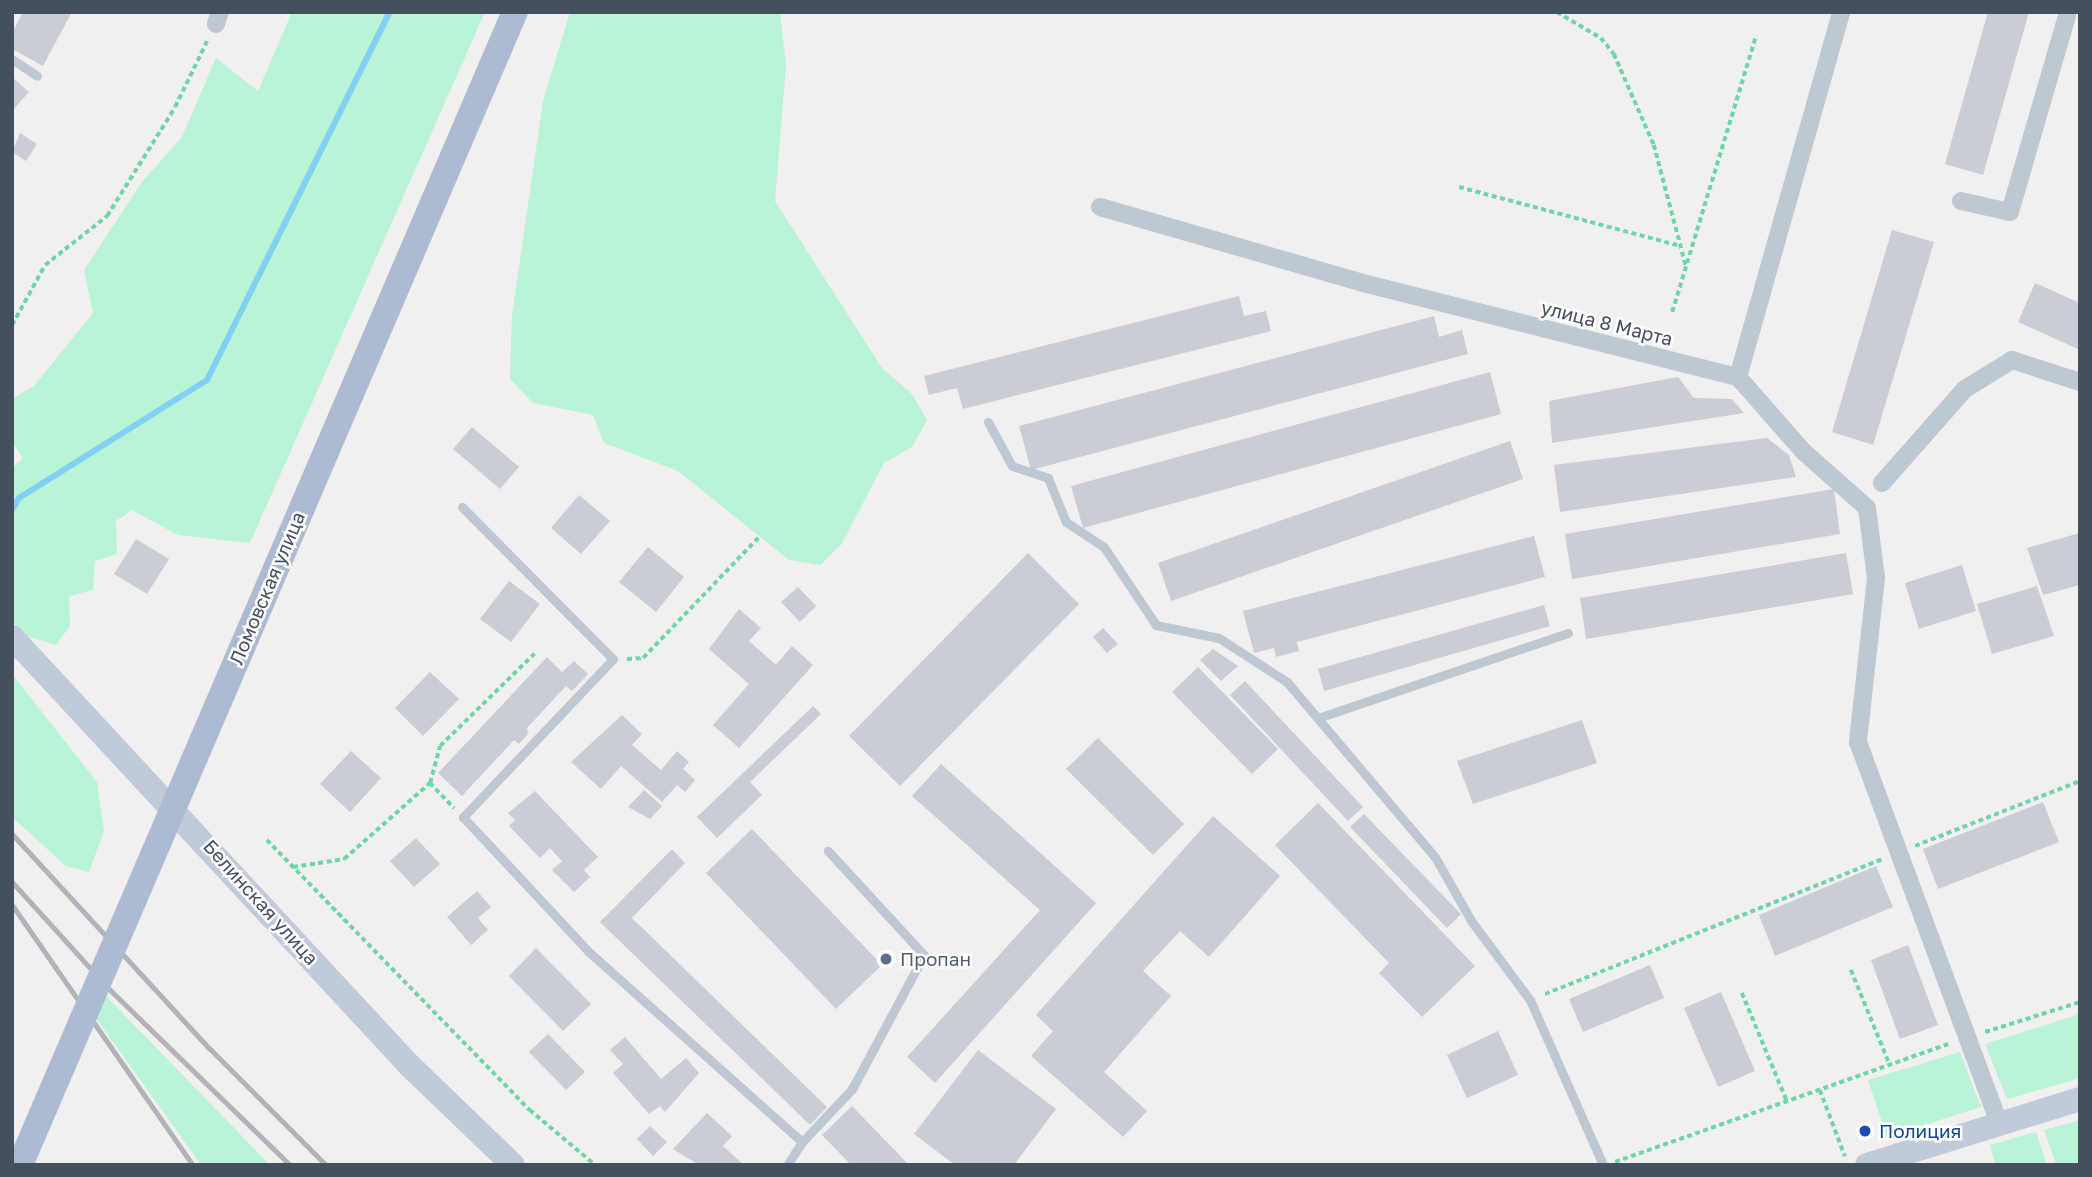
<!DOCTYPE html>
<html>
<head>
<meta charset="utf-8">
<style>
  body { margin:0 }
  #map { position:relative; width:2092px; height:1177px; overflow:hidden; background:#f2efef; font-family:"Golos Text",sans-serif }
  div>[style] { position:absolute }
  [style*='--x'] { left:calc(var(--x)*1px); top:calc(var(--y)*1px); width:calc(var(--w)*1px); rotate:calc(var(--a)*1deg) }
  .green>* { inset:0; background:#b9f4d6 }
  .stream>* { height:6px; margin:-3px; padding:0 3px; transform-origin:3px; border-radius:3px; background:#82d1f5 }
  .building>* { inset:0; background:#cacdd5 }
  .path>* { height:3.5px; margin-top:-1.75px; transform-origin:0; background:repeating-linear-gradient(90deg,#6dd5ad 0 5px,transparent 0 8.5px) }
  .service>* { height:9px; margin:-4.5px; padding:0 4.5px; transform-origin:4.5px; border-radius:4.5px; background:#bec8d3 }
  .minor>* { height:18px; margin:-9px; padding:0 9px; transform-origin:9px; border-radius:9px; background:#bec8d3 }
  .secondary>* { height:24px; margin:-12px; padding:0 12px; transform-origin:12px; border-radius:12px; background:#c0cada }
  .rail>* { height:5px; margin:-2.5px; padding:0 2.5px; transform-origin:2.5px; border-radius:2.5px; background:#b0b3ba }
  .primary-bridge>* { height:26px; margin:-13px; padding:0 13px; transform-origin:13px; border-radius:13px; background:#acbbd1 }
  .dots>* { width:19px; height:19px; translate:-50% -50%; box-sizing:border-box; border:4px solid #fff; border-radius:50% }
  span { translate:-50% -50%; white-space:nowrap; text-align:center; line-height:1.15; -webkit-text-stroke:5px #fff; paint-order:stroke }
  .street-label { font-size:19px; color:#45505f }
  .service-label { font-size:19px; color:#4e5e75 }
  .left { translate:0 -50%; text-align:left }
  .transit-label { font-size:19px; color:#164399 }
  .frame { position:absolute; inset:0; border:14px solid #45505f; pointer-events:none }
</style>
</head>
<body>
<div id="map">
  <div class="green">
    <div style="clip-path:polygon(292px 12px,485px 12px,250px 543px,178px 535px,132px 510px,116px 521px,117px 554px,95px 561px,93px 590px,69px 596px,70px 626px,56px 645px,21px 634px,12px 619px,12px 468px,23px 458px,12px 442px,12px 399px,34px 386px,93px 313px,84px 270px,142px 182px,182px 137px,216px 58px,258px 91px)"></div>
    <div style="clip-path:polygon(570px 12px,780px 12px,786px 66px,775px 201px,882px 368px,912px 394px,927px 420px,912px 447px,884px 463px,841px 545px,820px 565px,789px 560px,678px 471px,604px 443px,593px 415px,533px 403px,510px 379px,512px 315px,543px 101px)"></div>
    <div style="clip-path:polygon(12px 674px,97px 782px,104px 831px,89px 872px,66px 866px,12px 817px)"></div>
    <div style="clip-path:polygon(105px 995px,270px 1165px,201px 1165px,93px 1014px)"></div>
    <div style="clip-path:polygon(2080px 1014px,2080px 1078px,2007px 1099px,1985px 1044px)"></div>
    <div style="clip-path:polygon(1960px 1052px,1981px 1107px,1887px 1137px,1868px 1080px)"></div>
    <div style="clip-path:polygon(2080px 1120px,2080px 1165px,2056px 1165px,2044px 1130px)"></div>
    <div style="clip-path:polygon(2036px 1132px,2047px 1165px,1995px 1165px,1990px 1145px)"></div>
  </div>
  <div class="stream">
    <div style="--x:12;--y:510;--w:14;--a:-60"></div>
    <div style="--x:19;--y:498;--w:222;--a:-32.1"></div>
    <div style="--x:207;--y:380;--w:411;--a:-63.6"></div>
  </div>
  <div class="building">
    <div style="clip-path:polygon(23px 12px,72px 12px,43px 66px,12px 49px,12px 33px)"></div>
    <div style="clip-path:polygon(1988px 12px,2029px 12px,1983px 175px,1945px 164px)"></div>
    <div style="clip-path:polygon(12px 77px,29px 92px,12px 111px)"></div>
    <div style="clip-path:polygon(20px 133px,37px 144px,26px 161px,12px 152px)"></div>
    <div style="clip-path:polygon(1892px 230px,1934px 242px,1873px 445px,1832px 432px)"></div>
    <div style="clip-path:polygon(2035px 283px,2080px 303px,2080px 350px,2018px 322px)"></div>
    <div style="clip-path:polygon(1239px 296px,1244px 316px,1266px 311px,1271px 331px,963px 409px,957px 388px,929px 395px,924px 376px)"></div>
    <div style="clip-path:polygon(1434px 316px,1439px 337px,1462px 330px,1468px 354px,1031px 470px,1019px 426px)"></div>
    <div style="clip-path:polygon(1490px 372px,1501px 414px,1083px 528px,1071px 486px)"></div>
    <div style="clip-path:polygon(1678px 377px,1694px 398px,1732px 399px,1744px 413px,1552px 443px,1549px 401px)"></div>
    <div style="clip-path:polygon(472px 427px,519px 467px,500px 489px,453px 449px)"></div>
    <div style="clip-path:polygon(1767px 438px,1789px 455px,1796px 477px,1560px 512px,1554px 465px)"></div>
    <div style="clip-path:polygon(1510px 441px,1523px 479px,1171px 601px,1158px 563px)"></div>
    <div style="clip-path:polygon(1834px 489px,1840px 534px,1572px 579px,1565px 534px)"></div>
    <div style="clip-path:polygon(579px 495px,610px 521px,581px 554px,551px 528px)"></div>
    <div style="clip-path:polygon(2080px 533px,2080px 585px,2043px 595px,2027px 548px)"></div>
    <div style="clip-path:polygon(1534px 536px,1545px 577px,1297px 642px,1299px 651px,1276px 657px,1274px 648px,1254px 653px,1243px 611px)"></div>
    <div style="clip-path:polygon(136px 539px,169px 559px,147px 594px,114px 574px)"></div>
    <div style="clip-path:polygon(648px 547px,684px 577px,656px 612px,619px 582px)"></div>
    <div style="clip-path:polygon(1028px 553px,1079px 604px,900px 786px,849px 736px)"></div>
    <div style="clip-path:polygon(1846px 553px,1853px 594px,1586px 639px,1580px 598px)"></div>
    <div style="clip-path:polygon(1962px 565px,1976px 611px,1919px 629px,1905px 583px)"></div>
    <div style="clip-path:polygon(509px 581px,540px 604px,511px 642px,480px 619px)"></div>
    <div style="clip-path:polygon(2037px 586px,2054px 636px,1992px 654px,1977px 604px)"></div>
    <div style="clip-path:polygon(798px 587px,816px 606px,800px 622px,781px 602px)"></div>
    <div style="clip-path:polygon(1544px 605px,1550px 626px,1324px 691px,1318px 669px)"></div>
    <div style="clip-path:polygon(739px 609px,761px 628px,749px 641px,776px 665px,792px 646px,813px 665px,739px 748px,713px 725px,749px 684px,709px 649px)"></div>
    <div style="clip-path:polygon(1103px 628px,1118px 644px,1107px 653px,1093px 637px)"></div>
    <div style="clip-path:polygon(1213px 649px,1238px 666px,1221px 681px,1200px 660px)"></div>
    <div style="clip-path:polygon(547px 657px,562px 672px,574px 661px,588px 674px,572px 691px,566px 686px,527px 728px,528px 734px,519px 744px,514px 740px,462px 796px,438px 773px)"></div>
    <div style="clip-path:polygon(1198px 667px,1278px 749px,1252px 774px,1172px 692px)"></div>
    <div style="clip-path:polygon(430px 672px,459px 699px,423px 736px,395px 708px)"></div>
    <div style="clip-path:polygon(1245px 681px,1363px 807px,1348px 821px,1230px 695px)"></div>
    <div style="clip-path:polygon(813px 706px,821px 714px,750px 782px,762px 795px,717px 838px,697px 817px)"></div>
    <div style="clip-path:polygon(622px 715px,642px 734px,632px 745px,661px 770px,677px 751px,689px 762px,683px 769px,695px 780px,685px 792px,677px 785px,662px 802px,621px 766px,601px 789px,571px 762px)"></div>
    <div style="clip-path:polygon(1582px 720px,1597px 763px,1473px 804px,1457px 761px)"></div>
    <div style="clip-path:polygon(1098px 738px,1184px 824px,1153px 855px,1066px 769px)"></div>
    <div style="clip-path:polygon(351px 751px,381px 778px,350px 812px,320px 784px)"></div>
    <div style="clip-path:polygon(941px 764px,1096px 903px,935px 1083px,907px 1057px,1040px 910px,912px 796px)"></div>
    <div style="clip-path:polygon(644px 790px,662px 806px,650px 819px,628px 807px)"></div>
    <div style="clip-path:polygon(535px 791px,598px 857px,584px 870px,590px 877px,574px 892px,552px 870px,562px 861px,550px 848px,540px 858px,509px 826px,515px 820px,508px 813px)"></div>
    <div style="clip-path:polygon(2043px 802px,2059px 842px,1938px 889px,1923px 849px)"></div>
    <div style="clip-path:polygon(1318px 803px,1475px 966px,1422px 1017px,1379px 973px,1389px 963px,1275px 845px)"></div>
    <div style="clip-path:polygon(1364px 814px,1461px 914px,1447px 928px,1350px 827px)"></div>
    <div style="clip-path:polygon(1213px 816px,1280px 876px,1209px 957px,1180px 931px,1143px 971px,1171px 996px,1104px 1072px,1147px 1111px,1123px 1137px,1031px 1056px,1053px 1031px,1036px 1015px)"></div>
    <div style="clip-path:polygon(752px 829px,882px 965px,836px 1009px,706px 873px)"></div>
    <div style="clip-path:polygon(416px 838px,440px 864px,414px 887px,390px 861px)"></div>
    <div style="clip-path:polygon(672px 849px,685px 863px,632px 918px,827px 1107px,810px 1125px,600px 922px)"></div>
    <div style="clip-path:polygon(1876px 866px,1893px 907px,1775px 956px,1759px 915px)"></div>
    <div style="clip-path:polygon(477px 891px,491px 907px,478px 918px,488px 930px,471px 945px,447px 917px)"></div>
    <div style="clip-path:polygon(1908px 945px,1938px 1025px,1900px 1039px,1871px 960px)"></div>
    <div style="clip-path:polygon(536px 948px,591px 1004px,563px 1031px,509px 976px)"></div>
    <div style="clip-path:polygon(1650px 965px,1664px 998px,1583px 1032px,1569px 999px)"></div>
    <div style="clip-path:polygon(1721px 992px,1755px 1071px,1718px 1087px,1684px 1008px)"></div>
    <div style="clip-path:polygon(1498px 1031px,1518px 1075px,1467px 1098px,1447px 1055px)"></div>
    <div style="clip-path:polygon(548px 1034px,585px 1072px,566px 1090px,529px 1052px)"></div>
    <div style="clip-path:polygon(625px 1037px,661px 1079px,686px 1058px,699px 1073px,665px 1112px,660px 1106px,649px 1114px,613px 1073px,623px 1064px,610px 1050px)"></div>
    <div style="clip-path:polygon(978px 1050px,1056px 1109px,1014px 1165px,955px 1165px,914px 1134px)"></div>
    <div style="clip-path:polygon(852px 1106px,909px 1165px,851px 1165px,822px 1135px)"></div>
    <div style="clip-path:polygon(707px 1113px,732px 1136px,723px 1146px,744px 1165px,699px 1165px,673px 1149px)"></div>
    <div style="clip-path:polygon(650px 1126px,667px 1142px,653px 1156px,637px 1139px)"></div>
  </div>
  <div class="path">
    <div style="--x:1557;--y:12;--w:51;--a:30.6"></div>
    <div style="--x:1601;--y:38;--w:21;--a:51"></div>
    <div style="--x:1614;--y:54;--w:99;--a:66.3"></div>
    <div style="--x:1654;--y:145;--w:125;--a:75.2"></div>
    <div style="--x:1459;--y:187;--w:226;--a:14.9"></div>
    <div style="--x:1672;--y:312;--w:289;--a:-73.1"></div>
    <div style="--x:12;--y:325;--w:68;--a:-61.2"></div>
    <div style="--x:45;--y:265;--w:79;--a:-38.3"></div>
    <div style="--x:107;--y:216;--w:128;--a:-58"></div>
    <div style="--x:175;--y:107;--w:73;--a:-64.1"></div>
    <div style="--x:627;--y:659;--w:16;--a:-4"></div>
    <div style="--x:643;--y:658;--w:170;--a:-46.2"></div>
    <div style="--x:430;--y:783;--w:38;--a:-75"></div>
    <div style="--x:440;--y:746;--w:132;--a:-44.4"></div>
    <div style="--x:267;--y:840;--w:377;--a:45.8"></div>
    <div style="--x:530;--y:1110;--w:85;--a:40.2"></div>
    <div style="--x:1915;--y:846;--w:177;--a:-21.5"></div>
    <div style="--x:293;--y:867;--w:52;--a:-8.9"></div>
    <div style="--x:344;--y:859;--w:115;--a:-41.5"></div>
    <div style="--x:430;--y:783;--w:35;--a:46"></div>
    <div style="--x:1851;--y:970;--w:103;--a:67.7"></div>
    <div style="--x:1742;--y:993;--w:117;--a:67.4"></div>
    <div style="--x:1545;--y:994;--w:363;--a:-21.8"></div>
    <div style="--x:1985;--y:1032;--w:100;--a:-17.5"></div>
    <div style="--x:1820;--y:1090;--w:71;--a:69.3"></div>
    <div style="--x:1615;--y:1162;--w:356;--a:-19.5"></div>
  </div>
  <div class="service">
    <div style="--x:12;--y:59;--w:30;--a:34"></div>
    <div style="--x:988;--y:422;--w:50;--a:61.4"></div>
    <div style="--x:1012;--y:466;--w:38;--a:18"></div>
    <div style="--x:1048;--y:478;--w:48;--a:67.8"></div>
    <div style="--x:1066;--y:522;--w:45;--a:33.3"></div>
    <div style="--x:1104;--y:547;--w:94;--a:56.3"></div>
    <div style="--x:1156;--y:625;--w:64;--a:11.7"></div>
    <div style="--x:1219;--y:638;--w:81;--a:32.9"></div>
    <div style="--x:1287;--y:682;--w:229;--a:49.8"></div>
    <div style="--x:1435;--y:857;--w:75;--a:60.4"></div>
    <div style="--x:1472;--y:922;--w:97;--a:53.4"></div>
    <div style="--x:1530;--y:1000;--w:180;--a:66.1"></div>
    <div style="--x:462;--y:507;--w:214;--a:45.2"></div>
    <div style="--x:613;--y:659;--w:218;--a:133.5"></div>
    <div style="--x:463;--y:817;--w:185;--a:47"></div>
    <div style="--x:589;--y:952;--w:285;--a:41.7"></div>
    <div style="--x:802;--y:1142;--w:27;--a:123"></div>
    <div style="--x:1318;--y:718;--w:264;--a:-18.8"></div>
    <div style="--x:802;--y:1142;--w:73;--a:-46.7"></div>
    <div style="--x:852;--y:1089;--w:152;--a:-61.8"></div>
    <div style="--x:924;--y:955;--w:142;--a:-132.7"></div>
  </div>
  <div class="minor">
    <div style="--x:216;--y:24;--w:13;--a:-72"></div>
    <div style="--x:1961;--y:201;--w:50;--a:12.7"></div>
    <div style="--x:2010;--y:212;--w:204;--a:-73.8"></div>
    <div style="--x:1100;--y:207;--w:278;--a:16.1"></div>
    <div style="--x:1367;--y:284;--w:382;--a:14.1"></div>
    <div style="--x:1738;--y:377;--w:379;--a:-74.2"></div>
    <div style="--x:1738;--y:377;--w:100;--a:48.7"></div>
    <div style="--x:1804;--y:452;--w:84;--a:41.6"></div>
    <div style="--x:1867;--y:508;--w:71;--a:82.7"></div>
    <div style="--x:1876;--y:578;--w:165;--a:96.3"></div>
    <div style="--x:1858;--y:742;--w:407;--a:69.7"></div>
    <div style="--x:1882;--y:483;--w:125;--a:-48.6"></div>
    <div style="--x:1965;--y:389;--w:55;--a:-31.7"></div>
    <div style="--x:2012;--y:360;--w:71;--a:17.9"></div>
  </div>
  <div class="secondary">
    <div style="--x:12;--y:637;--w:584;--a:47.15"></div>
    <div style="--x:409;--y:1065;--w:144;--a:43.9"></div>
    <div style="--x:1867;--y:1165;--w:223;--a:-17.2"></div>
  </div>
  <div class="rail">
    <div style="--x:12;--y:834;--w:291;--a:47.4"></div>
    <div style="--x:209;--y:1048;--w:165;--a:45"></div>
    <div style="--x:12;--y:882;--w:146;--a:47.8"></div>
    <div style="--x:110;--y:990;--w:251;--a:44.2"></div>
    <div style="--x:12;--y:905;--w:317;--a:55.2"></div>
  </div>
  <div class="primary-bridge">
    <div style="--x:20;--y:1165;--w:1255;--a:-66.77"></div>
  </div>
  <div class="dots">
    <div style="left:886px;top:959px;background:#5c6f8a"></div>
    <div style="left:1865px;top:1131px;background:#1a4fb4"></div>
  </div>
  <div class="street-label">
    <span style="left:1607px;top:323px;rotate:14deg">улица 8 Марта</span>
    <span style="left:267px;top:588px;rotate:-67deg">Ломовская улица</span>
    <span style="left:261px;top:902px;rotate:48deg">Белинская улица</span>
  </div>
  <div class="service-label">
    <span class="left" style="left:900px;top:959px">Пропан</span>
  </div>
  <div class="transit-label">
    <span class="left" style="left:1879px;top:1131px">Полиция</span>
  </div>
  <div class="frame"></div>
</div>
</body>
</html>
